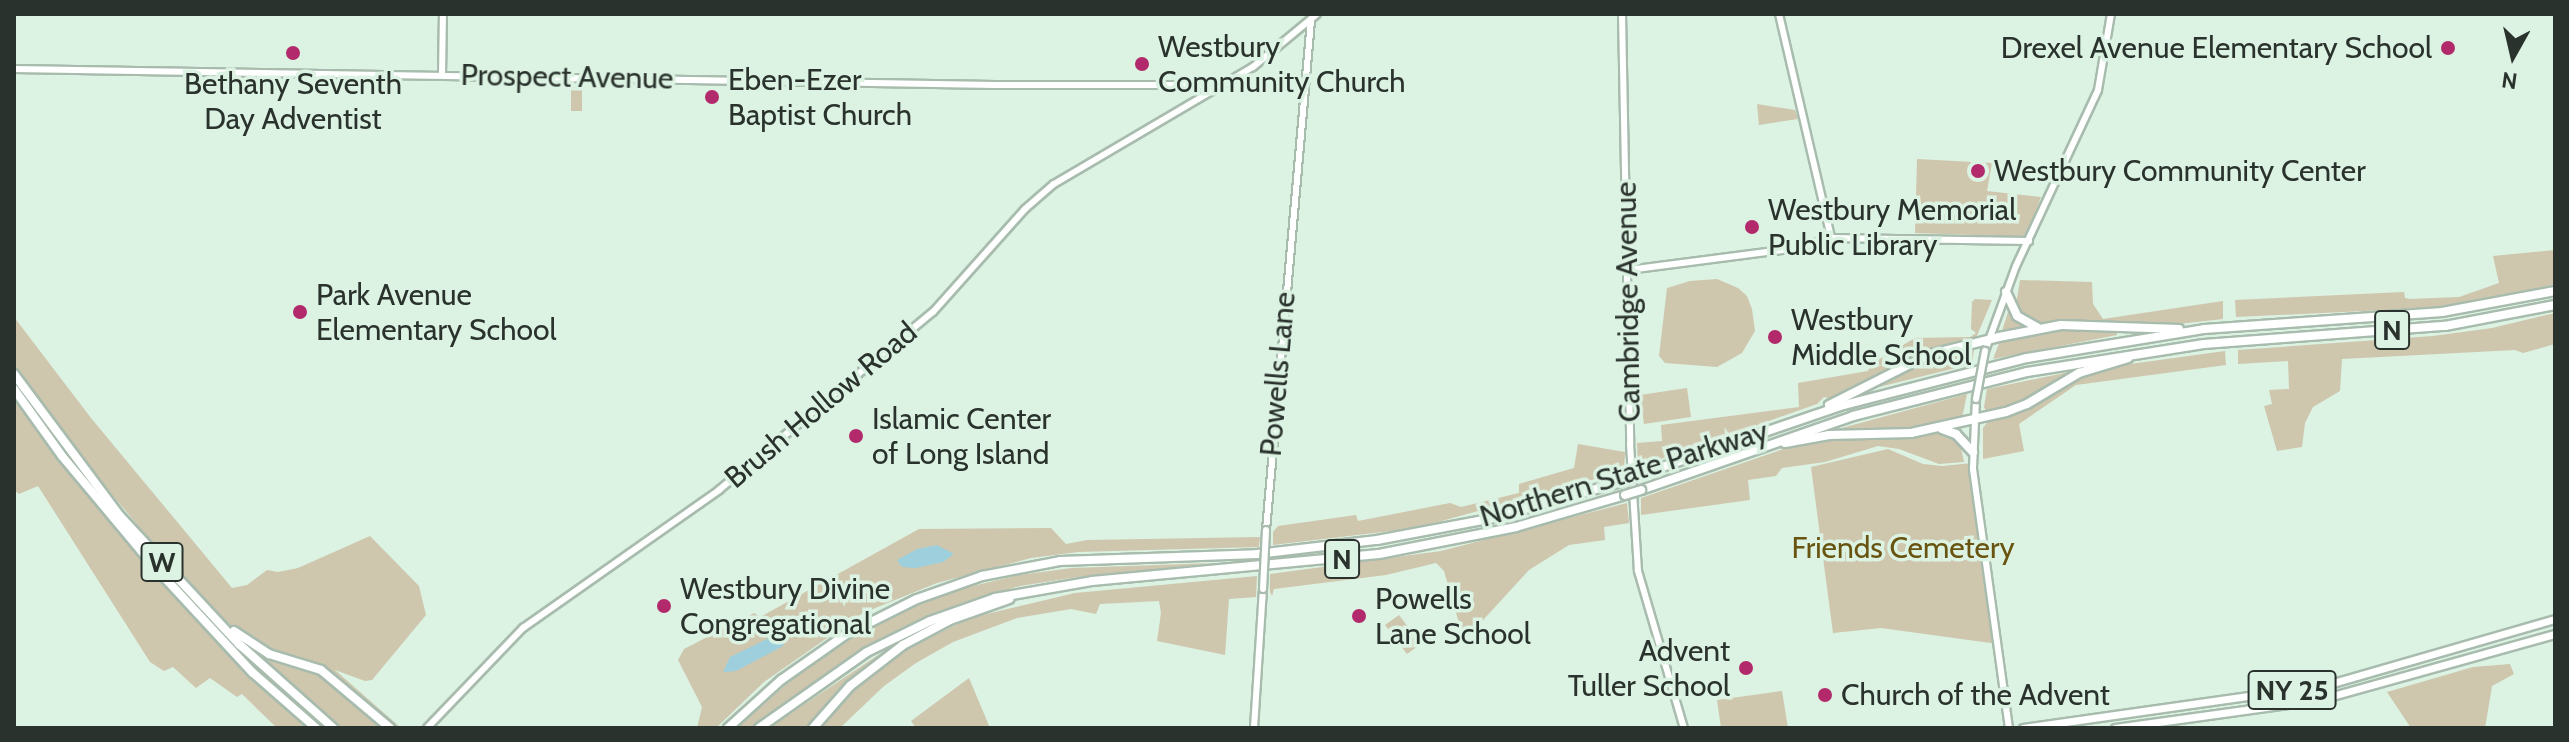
<!DOCTYPE html>
<html>
<head>
<meta charset="utf-8">
<style>
  body { margin:0 }
  #map { position:relative; width:2569px; height:742px; overflow:hidden; background:#dcf2e2; font-family:Cabin,sans-serif }
  div>[style] { position:absolute }
  [style*='--x'] { left:calc(var(--x)*1px); top:calc(var(--y)*1px); width:calc(var(--w)*1px); rotate:calc(var(--a)*1deg) }
  .green>* { inset:0; background:#cfc6ae }
  .water>* { inset:0; background:#9dcfdd }
  .roads { filter:drop-shadow(2px 0 #a8bcae) drop-shadow(-2px 0 #a8bcae) drop-shadow(0 2px #a8bcae) drop-shadow(0 -2px #a8bcae) }
  .secondary>* { height:6px; margin:-3px; padding:0 3px; transform-origin:3px; border-radius:3px; background:#fff }
  .primary>* { height:7px; margin:-3.5px; padding:0 3.5px; transform-origin:3.5px; border-radius:3.5px; background:#fff }
  .highway>* { height:8px; margin:-4px; padding:0 4px; transform-origin:4px; border-radius:4px; background:#fff }
  .bridges { filter:drop-shadow(2px 0 #a8bcae) drop-shadow(-2px 0 #a8bcae) drop-shadow(0 2px #a8bcae) drop-shadow(0 -2px #a8bcae) }
  .secondary-bridge>* { height:6px; margin:-3px; padding:0 3px; transform-origin:3px; border-radius:3px; background:#fff }
  .highway-bridge>* { height:8px; margin:-4px; padding:0 4px; transform-origin:4px; border-radius:4px; background:#fff }
  .dots>* { width:22px; height:22px; translate:-50% -50%; box-sizing:border-box; border:4px solid #dcf2e2; border-radius:50% }
  span { translate:-50% -50%; white-space:nowrap; text-align:center; line-height:1.15; -webkit-text-stroke:7px #dcf2e2; paint-order:stroke }
  .shield-label span { padding:2px 6px; background:#dcf2e2; border:2px solid; border-radius:6px; -webkit-text-stroke-width:0 }
  .shield-label { font-size:28px; color:#2a322d; font-weight:700 }
  .poi-label { font-size:30px; color:#2a322d }
  .left { translate:0 -50%; text-align:left }
  .right { translate:-100% -50%; text-align:right }
  .street-label { font-size:30px; color:#2a322d }
  .park-label { font-size:30px; color:#685410 }
  .frame { position:absolute; inset:0; border:16px solid #2a322d; pointer-events:none }
  .north { position:absolute; left:2473px; top:16px; width:80px; height:80px; -webkit-text-stroke:6px #dcf2e2; paint-order:stroke; rotate:188deg; font-size:22px; font-weight:700; line-height:32px; text-align:center; color:#2a322d }
  .north::after { content:''; display:block; margin:auto; width:28px; height:36px; background:#2a322d; clip-path:polygon(50% 0,100% 100%,50% 72%,0 100%) }
</style>
</head>
<body>
<div id="map">
  <div class="green">
    <div style="clip-path:polygon(571px 87px,582px 87px,582px 111px,571px 111px)"></div>
    <div style="clip-path:polygon(1757px 104px,1795px 110px,1798px 119px,1759px 125px)"></div>
    <div style="clip-path:polygon(1917px 159px,1992px 163px,1987px 191px,2041px 197px,2026px 237px,1915px 233px)"></div>
    <div style="clip-path:polygon(2555px 250px,2555px 284px,2509px 296px,2428px 308px,2236px 317px,2235px 300px,2404px 292px,2405px 298px,2410px 299px,2459px 297px,2499px 283px,2493px 256px)"></div>
    <div style="clip-path:polygon(1717px 279px,1738px 288px,1747px 296px,1752px 309px,1755px 331px,1742px 353px,1717px 367px,1665px 363px,1659px 356px,1667px 288px,1690px 281px)"></div>
    <div style="clip-path:polygon(2020px 280px,2092px 282px,2093px 304px,2103px 319px,2223px 301px,2223px 319px,2151px 327px,2058px 321px,2034px 324px,2019px 315px,2016px 305px)"></div>
    <div style="clip-path:polygon(1975px 299px,1992px 300px,1976px 338px,1938px 348px,1851px 393px,1831px 399px,1824px 397px,1817px 404px,1638px 467px,1637px 443px,1662px 441px,1661px 425px,1799px 407px,1798px 383px,1868px 371px,1871px 364px,1915px 338px,1970px 337px,1976px 333px,1971px 329px,1972px 302px)"></div>
    <div style="clip-path:polygon(2010px 309px,2025px 327px,2001px 334px,2009px 309px)"></div>
    <div style="clip-path:polygon(2555px 313px,2555px 344px,2523px 353px,2515px 350px,2342px 359px,2340px 391px,2313px 407px,2305px 423px,2302px 447px,2277px 451px,2264px 406px,2272px 404px,2269px 390px,2289px 389px,2288px 361px,2238px 364px,2238px 350px,2433px 336px,2492px 328px)"></div>
    <div style="clip-path:polygon(14px 317px,91px 418px,232px 588px,247px 585px,267px 570px,278px 572px,298px 568px,370px 536px,419px 586px,426px 615px,372px 680px,365px 681px,335px 670px,401px 728px,395px 728px,330px 672px,253px 643px,230px 625px,165px 558px,84px 461px,14px 366px)"></div>
    <div style="clip-path:polygon(2071px 328px,2117px 332px,2117px 335px,1993px 359px,2000px 341px)"></div>
    <div style="clip-path:polygon(1974px 350px,1972px 364px,1879px 387px,1940px 354px)"></div>
    <div style="clip-path:polygon(2225px 351px,2226px 365px,2076px 385px,2019px 424px,2024px 451px,1983px 459px,1983px 428px,1989px 420px,2022px 411px,2075px 378px,2108px 367px)"></div>
    <div style="clip-path:polygon(2074px 371px,2024px 403px,1988px 414px,1984px 407px,1987px 389px)"></div>
    <div style="clip-path:polygon(1687px 388px,1691px 417px,1644px 424px,1640px 395px)"></div>
    <div style="clip-path:polygon(1967px 394px,1962px 418px,1930px 428px,1838px 433px,1838px 429px)"></div>
    <div style="clip-path:polygon(14px 397px,63px 465px,133px 550px,261px 684px,309px 728px,277px 728px,242px 694px,237px 697px,210px 678px,196px 688px,173px 667px,164px 671px,150px 662px,38px 486px,19px 494px,14px 490px)"></div>
    <div style="clip-path:polygon(1938px 432px,1948px 434px,1960px 443px,1964px 462px,1939px 464px,1899px 449px,1878px 446px,1825px 462px,1782px 468px,1776px 476px,1748px 480px,1750px 500px,1641px 515px,1641px 498px,1795px 445px,1830px 439px,1903px 438px)"></div>
    <div style="clip-path:polygon(1578px 444px,1625px 452px,1624px 471px,1416px 528px,1273px 545px,1273px 532px,1278px 526px,1356px 515px,1358px 521px,1450px 503px,1461px 507px,1519px 493px,1519px 484px,1574px 468px)"></div>
    <div style="clip-path:polygon(1888px 449px,1923px 464px,1942px 466px,1973px 463px,1998px 644px,1881px 628px,1833px 633px,1811px 467px)"></div>
    <div style="clip-path:polygon(1627px 503px,1629px 523px,1604px 527px,1605px 540px,1569px 545px,1529px 570px,1473px 631px,1461px 630px,1444px 571px,1436px 563px,1386px 575px,1274px 589px,1272px 596px,1270px 592px,1270px 574px,1441px 551px)"></div>
    <div style="clip-path:polygon(1051px 528px,1066px 544px,1087px 540px,1260px 537px,1259px 547px,1078px 552px,1031px 558px,937px 583px,863px 613px,764px 682px,716px 728px,697px 728px,702px 707px,678px 660px,684px 649px,754px 613px,760px 617px,919px 529px)"></div>
    <div style="clip-path:polygon(1215px 563px,1071px 578px,1020px 586px,962px 603px,866px 647px,751px 728px,737px 728px,799px 673px,859px 634px,916px 606px,960px 589px,1019px 575px,1072px 568px)"></div>
    <div style="clip-path:polygon(1257px 576px,1256px 597px,1229px 599px,1225px 655px,1157px 641px,1161px 613px,1159px 601px,1100px 604px,1096px 614px,1071px 609px,1017px 618px,953px 642px,916px 663px,884px 686px,840px 728px,819px 728px,865px 680px,905px 650px,970px 618px,1075px 593px)"></div>
    <div style="clip-path:polygon(1399px 615px,1421px 644px,1407px 654px,1385px 625px)"></div>
    <div style="clip-path:polygon(242px 641px,259px 653px,320px 673px,385px 728px,342px 728px,311px 706px)"></div>
    <div style="clip-path:polygon(893px 645px,834px 696px,807px 728px,769px 728px)"></div>
    <div style="clip-path:polygon(2510px 664px,2514px 674px,2492px 686px,2485px 728px,2411px 728px,2387px 692px,2473px 667px)"></div>
    <div style="clip-path:polygon(969px 678px,990px 728px,916px 728px,911px 721px)"></div>
    <div style="clip-path:polygon(1782px 691px,1788px 728px,1721px 728px,1717px 700px)"></div>
  </div>
  <div class="water">
    <div style="clip-path:polygon(937px 545px,954px 554px,943px 562px,916px 568px,902px 567px,897px 560px,917px 549px)"></div>
    <div style="clip-path:polygon(773px 636px,785px 636px,783px 646px,736px 671px,723px 672px,730px 657px)"></div>
  </div>
  <div class="roads">
    <div class="secondary">
      <div style="--x:1622;--y:14;--w:430;--a:88.9"></div>
      <div style="--x:1630;--y:444;--w:127;--a:86.4"></div>
      <div style="--x:1638;--y:571;--w:164;--a:73.7"></div>
      <div style="--x:1779;--y:14;--w:230;--a:76.9"></div>
      <div style="--x:14;--y:69;--w:981;--a:0.93"></div>
      <div style="--x:995;--y:85;--w:221;--a:0"></div>
      <div style="--x:442;--y:75;--w:61;--a:-89.1"></div>
      <div style="--x:1628;--y:270;--w:171;--a:-7.4"></div>
      <div style="--x:1798;--y:248;--w:34;--a:-17"></div>
      <div style="--x:1831;--y:238;--w:198;--a:0.9"></div>
      <div style="--x:1985;--y:351;--w:90;--a:-70"></div>
      <div style="--x:2016;--y:266;--w:194;--a:-65"></div>
      <div style="--x:2098;--y:90;--w:77;--a:-80.3"></div>
      <div style="--x:1976;--y:399;--w:70;--a:92.5"></div>
      <div style="--x:1973;--y:469;--w:261;--a:82.1"></div>
      <div style="--x:1266;--y:530;--w:511;--a:-84.95"></div>
      <div style="--x:427;--y:728;--w:139;--a:-46.2"></div>
      <div style="--x:523;--y:628;--w:240;--a:-35.1"></div>
      <div style="--x:719;--y:490;--w:278;--a:-39.8"></div>
      <div style="--x:933;--y:312;--w:138;--a:-48.2"></div>
      <div style="--x:1025;--y:209;--w:38;--a:-41"></div>
      <div style="--x:1054;--y:184;--w:231;--a:-30.5"></div>
      <div style="--x:1253;--y:67;--w:83;--a:-39.6"></div>
      <div style="--x:1254;--y:728;--w:139;--a:-86.3"></div>
    </div>
    <div class="primary">
      <div style="--x:2023;--y:728;--w:306;--a:-8.1"></div>
      <div style="--x:2326;--y:685;--w:238;--a:-16.1"></div>
      <div style="--x:2115;--y:728;--w:205;--a:-7.9"></div>
      <div style="--x:2318;--y:700;--w:246;--a:-15.6"></div>
    </div>
    <div class="highway">
      <div style="--x:2006;--y:292;--w:26;--a:65"></div>
      <div style="--x:2017;--y:316;--w:23;--a:29"></div>
      <div style="--x:14;--y:374;--w:177;--a:53.3"></div>
      <div style="--x:120;--y:516;--w:176;--a:47.1"></div>
      <div style="--x:240;--y:645;--w:125;--a:41.7"></div>
      <div style="--x:14;--y:389;--w:82;--a:54.4"></div>
      <div style="--x:62;--y:456;--w:139;--a:50.2"></div>
      <div style="--x:151;--y:563;--w:149;--a:47.2"></div>
      <div style="--x:252;--y:672;--w:85;--a:41.2"></div>
      <div style="--x:1829;--y:405;--w:111;--a:-26.8"></div>
      <div style="--x:1928;--y:355;--w:73;--a:-14.2"></div>
      <div style="--x:1999;--y:337;--w:63;--a:-11"></div>
      <div style="--x:2061;--y:325;--w:118;--a:1.9"></div>
      <div style="--x:1942;--y:429;--w:15;--a:20"></div>
      <div style="--x:1956;--y:434;--w:25;--a:47"></div>
      <div style="--x:1785;--y:443;--w:45;--a:-10.3"></div>
      <div style="--x:1829;--y:435;--w:82;--a:-1.4"></div>
      <div style="--x:1911;--y:433;--w:97;--a:-12.5"></div>
      <div style="--x:2006;--y:412;--w:22;--a:-21"></div>
      <div style="--x:2027;--y:404;--w:61;--a:-30.8"></div>
      <div style="--x:2079;--y:373;--w:51;--a:-17"></div>
      <div style="--x:1639;--y:475;--w:217;--a:-18.9"></div>
      <div style="--x:1844;--y:405;--w:189;--a:-14.4"></div>
      <div style="--x:2027;--y:358;--w:179;--a:-9.3"></div>
      <div style="--x:2204;--y:329;--w:239;--a:-4.1"></div>
      <div style="--x:2442;--y:312;--w:115;--a:-10.5"></div>
      <div style="--x:1641;--y:490;--w:225;--a:-19.2"></div>
      <div style="--x:1853;--y:416;--w:179;--a:-14.2"></div>
      <div style="--x:2027;--y:372;--w:179;--a:-9"></div>
      <div style="--x:2204;--y:344;--w:242;--a:-4.3"></div>
      <div style="--x:2445;--y:326;--w:112;--a:-10.8"></div>
      <div style="--x:234;--y:631;--w:42;--a:33.3"></div>
      <div style="--x:269;--y:654;--w:54;--a:17.1"></div>
      <div style="--x:321;--y:670;--w:90;--a:40"></div>
      <div style="--x:728;--y:728;--w:72;--a:-42.2"></div>
      <div style="--x:781;--y:680;--w:78;--a:-35.1"></div>
      <div style="--x:845;--y:635;--w:80;--a:-26.6"></div>
      <div style="--x:917;--y:599;--w:69;--a:-19.5"></div>
      <div style="--x:982;--y:576;--w:79;--a:-10.9"></div>
      <div style="--x:1060;--y:561;--w:197;--a:-2"></div>
      <div style="--x:1257;--y:554;--w:121;--a:-6.7"></div>
      <div style="--x:1377;--y:540;--w:118;--a:-10.7"></div>
      <div style="--x:1493;--y:518;--w:137;--a:-15.7"></div>
      <div style="--x:759;--y:728;--w:132;--a:-35.1"></div>
      <div style="--x:867;--y:652;--w:70;--a:-26.2"></div>
      <div style="--x:930;--y:621;--w:69;--a:-19.5"></div>
      <div style="--x:995;--y:598;--w:98;--a:-9.9"></div>
      <div style="--x:1092;--y:581;--w:288;--a:-5.4"></div>
      <div style="--x:1379;--y:554;--w:140;--a:-11.1"></div>
      <div style="--x:1516;--y:527;--w:114;--a:-16.4"></div>
      <div style="--x:813;--y:728;--w:56;--a:-48.6"></div>
      <div style="--x:850;--y:686;--w:67;--a:-37.7"></div>
      <div style="--x:903;--y:645;--w:53;--a:-28"></div>
      <div style="--x:950;--y:620;--w:63;--a:-19.6"></div>
    </div>
  </div>
  <div class="bridges">
    <div class="secondary-bridge">
      <div style="--x:1976;--y:399;--w:49;--a:-79.4"></div>
      <div style="--x:1263;--y:589;--w:59;--a:-87.1"></div>
    </div>
    <div class="highway-bridge">
      <div style="--x:1625;--y:481;--w:15;--a:-23"></div>
      <div style="--x:1625;--y:495;--w:17;--a:-17"></div>
    </div>
  </div>
  <div class="dots">
    <div style="left:2448px;top:48px;background:#b22a6b"></div>
    <div style="left:293px;top:53px;background:#b22a6b"></div>
    <div style="left:1142px;top:64px;background:#b22a6b"></div>
    <div style="left:712px;top:97px;background:#b22a6b"></div>
    <div style="left:1978px;top:171px;background:#b22a6b"></div>
    <div style="left:1752px;top:227px;background:#b22a6b"></div>
    <div style="left:300px;top:312px;background:#b22a6b"></div>
    <div style="left:1775px;top:337px;background:#b22a6b"></div>
    <div style="left:856px;top:436px;background:#b22a6b"></div>
    <div style="left:664px;top:606px;background:#b22a6b"></div>
    <div style="left:1359px;top:616px;background:#b22a6b"></div>
    <div style="left:1746px;top:668px;background:#b22a6b"></div>
    <div style="left:1825px;top:695px;background:#b22a6b"></div>
  </div>
  <div class="shield-label">
    <span style="left:2392px;top:330px">N</span>
    <span style="left:1342px;top:559px">N</span>
    <span style="left:162px;top:562px">W</span>
    <span style="left:2292px;top:690px">NY 25</span>
  </div>
  <div class="poi-label">
    <span class="left" style="left:1158px;top:64px">Westbury<br>Community Church</span>
    <span class="right" style="left:2432px;top:48px">Drexel Avenue Elementary School</span>
    <span class="left" style="left:728px;top:97px">Eben-Ezer<br>Baptist Church</span>
    <span style="left:293px;top:101px">Bethany Seventh<br>Day Adventist</span>
    <span class="left" style="left:1994px;top:171px">Westbury Community Center</span>
    <span class="left" style="left:1768px;top:227px">Westbury Memorial<br>Public Library</span>
    <span class="left" style="left:316px;top:312px">Park Avenue<br>Elementary School</span>
    <span class="left" style="left:1791px;top:337px">Westbury<br>Middle School</span>
    <span class="left" style="left:872px;top:436px">Islamic Center<br>of Long Island</span>
    <span class="left" style="left:680px;top:606px">Westbury Divine<br>Congregational</span>
    <span class="left" style="left:1375px;top:616px">Powells<br>Lane School</span>
    <span class="right" style="left:1730px;top:668px">Advent<br>Tuller School</span>
    <span class="left" style="left:1841px;top:695px">Church of the Advent</span>
  </div>
  <div class="street-label">
    <span style="left:567px;top:77px;rotate:1deg">Prospect Avenue</span>
    <span style="left:1628px;top:302px;rotate:-91deg">Cambridge Avenue</span>
    <span style="left:1278px;top:374px;rotate:-85deg">Powells Lane</span>
    <span style="left:821px;top:405px;rotate:-40deg">Brush Hollow Road</span>
    <span style="left:1624px;top:474px;rotate:-17deg">Northern State Parkway</span>
  </div>
  <div class="park-label">
    <span style="left:1903px;top:548px">Friends Cemetery</span>
  </div>
  <div class="frame"></div>
  <div class="north">N</div>
</div>
</body>
</html>
